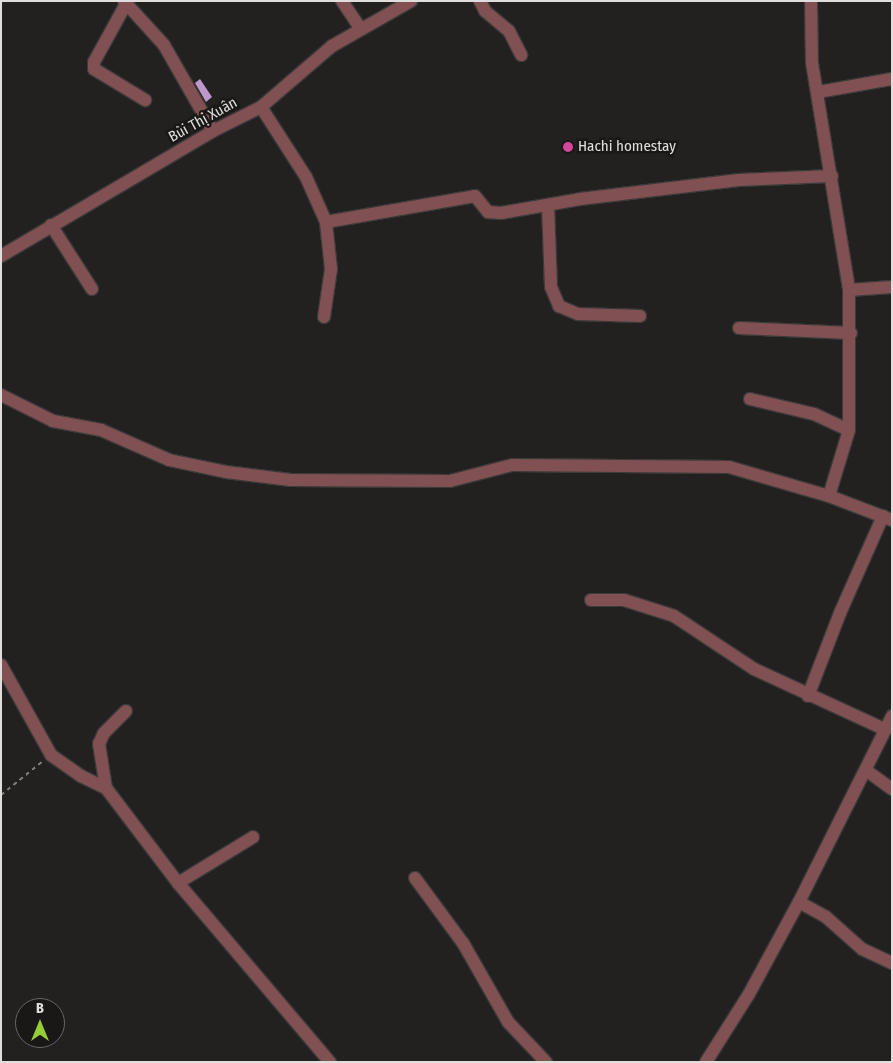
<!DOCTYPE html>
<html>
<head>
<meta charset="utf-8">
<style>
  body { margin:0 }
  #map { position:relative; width:893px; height:1063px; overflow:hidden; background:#23211f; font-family:"Fira Sans Condensed",sans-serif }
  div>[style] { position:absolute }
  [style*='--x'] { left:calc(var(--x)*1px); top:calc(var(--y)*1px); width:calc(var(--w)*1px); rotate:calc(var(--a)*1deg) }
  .building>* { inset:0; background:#bf97cb }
  .path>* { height:2px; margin-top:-1px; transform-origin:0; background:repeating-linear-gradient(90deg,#82807e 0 4px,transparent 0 8px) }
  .roads { filter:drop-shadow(1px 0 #3d3b3a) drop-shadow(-1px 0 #3d3b3a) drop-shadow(0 1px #3d3b3a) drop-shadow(0 -1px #3d3b3a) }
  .minor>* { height:12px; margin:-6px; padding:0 6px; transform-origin:6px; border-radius:6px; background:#805052 }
  .dots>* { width:14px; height:14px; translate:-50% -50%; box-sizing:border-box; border:2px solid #1a1816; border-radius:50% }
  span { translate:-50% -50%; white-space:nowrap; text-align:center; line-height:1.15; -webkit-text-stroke:5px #1a1816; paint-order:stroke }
  .street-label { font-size:15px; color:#e0dedd }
  .poi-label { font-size:15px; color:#e0dedd }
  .left { translate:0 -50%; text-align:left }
  .frame { position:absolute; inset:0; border:2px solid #e0dedd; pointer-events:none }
  .north { position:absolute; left:15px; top:998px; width:50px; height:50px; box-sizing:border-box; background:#1a1816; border:1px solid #696766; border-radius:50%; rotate:0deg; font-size:14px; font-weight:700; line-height:20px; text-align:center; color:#e0dedd }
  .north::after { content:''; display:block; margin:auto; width:18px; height:22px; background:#97cc39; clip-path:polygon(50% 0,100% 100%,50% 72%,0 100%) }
</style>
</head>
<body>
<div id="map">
  <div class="building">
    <div style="clip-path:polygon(200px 79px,212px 97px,206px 102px,195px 83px)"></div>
  </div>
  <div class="path">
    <div style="--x:1;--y:795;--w:54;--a:-39"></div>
  </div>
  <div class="roads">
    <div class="minor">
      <div style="--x:124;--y:1;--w:59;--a:47.7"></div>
      <div style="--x:164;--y:45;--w:99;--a:60.3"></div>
      <div style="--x:342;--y:1;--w:32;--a:56"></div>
      <div style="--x:480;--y:1;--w:11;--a:63"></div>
      <div style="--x:485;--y:11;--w:31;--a:40"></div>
      <div style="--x:509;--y:31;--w:27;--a:63"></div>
      <div style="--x:811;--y:1;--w:62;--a:89.1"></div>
      <div style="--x:812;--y:63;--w:230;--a:80.7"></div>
      <div style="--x:849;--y:290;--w:140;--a:90"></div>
      <div style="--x:849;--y:430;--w:69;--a:106.9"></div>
      <div style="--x:126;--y:4;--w:66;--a:118.9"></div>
      <div style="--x:94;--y:62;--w:7;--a:90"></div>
      <div style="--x:94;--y:69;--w:60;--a:31.3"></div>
      <div style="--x:818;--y:92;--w:75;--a:-10"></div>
      <div style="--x:261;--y:107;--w:83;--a:57.3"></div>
      <div style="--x:306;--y:177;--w:49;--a:66"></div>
      <div style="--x:326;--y:222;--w:151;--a:-9.9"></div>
      <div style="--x:475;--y:196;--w:21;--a:51"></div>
      <div style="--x:488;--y:212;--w:13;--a:4"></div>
      <div style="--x:501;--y:213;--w:80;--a:-10"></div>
      <div style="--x:580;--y:199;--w:160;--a:-6.8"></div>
      <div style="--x:739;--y:180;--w:93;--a:-2.5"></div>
      <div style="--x:548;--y:205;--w:82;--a:87.9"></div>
      <div style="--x:551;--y:287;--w:21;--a:67"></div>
      <div style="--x:559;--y:306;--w:21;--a:23"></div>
      <div style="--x:578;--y:314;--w:62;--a:1.8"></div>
      <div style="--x:51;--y:225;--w:76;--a:57.4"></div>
      <div style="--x:1;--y:256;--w:246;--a:-30.5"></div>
      <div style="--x:213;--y:131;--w:54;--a:-26.6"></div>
      <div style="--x:261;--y:107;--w:94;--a:-40.7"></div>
      <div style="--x:332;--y:46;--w:91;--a:-29.7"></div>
      <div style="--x:849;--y:290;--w:43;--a:-4"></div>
      <div style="--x:324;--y:317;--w:49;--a:-81.7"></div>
      <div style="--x:331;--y:269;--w:47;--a:-96.1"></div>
      <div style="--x:739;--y:328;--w:112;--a:2.6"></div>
      <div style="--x:1;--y:395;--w:58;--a:26.6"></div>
      <div style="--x:53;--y:421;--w:49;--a:10.6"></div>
      <div style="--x:101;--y:430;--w:74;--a:23.8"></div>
      <div style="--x:169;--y:460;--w:58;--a:11.9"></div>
      <div style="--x:226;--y:472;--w:65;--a:7"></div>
      <div style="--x:291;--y:480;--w:159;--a:0.4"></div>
      <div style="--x:450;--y:481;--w:64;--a:-14.5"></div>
      <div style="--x:512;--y:465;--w:217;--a:0.5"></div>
      <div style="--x:729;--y:467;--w:104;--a:16.2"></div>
      <div style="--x:829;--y:496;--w:67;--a:20.9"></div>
      <div style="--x:750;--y:399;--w:66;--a:13.2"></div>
      <div style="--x:814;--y:414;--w:38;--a:25"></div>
      <div style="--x:591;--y:600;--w:33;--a:0"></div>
      <div style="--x:624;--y:600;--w:52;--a:17.7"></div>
      <div style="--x:674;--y:616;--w:96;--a:33.5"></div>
      <div style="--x:754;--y:669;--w:145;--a:24.8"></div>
      <div style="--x:1;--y:665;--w:103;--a:60.9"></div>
      <div style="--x:51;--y:755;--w:37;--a:35"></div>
      <div style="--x:81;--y:776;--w:28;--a:26"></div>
      <div style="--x:106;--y:788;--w:119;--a:52.8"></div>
      <div style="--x:178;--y:883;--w:235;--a:49.7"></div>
      <div style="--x:808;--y:696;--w:89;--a:-68.9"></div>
      <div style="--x:840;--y:613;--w:106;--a:-66.1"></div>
      <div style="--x:867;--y:771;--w:31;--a:36"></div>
      <div style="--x:106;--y:788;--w:45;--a:-99"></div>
      <div style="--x:99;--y:744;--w:12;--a:-66"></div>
      <div style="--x:104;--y:733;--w:31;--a:-45"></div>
      <div style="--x:415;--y:878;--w:81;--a:53.6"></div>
      <div style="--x:463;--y:943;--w:91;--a:60.3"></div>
      <div style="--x:508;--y:1022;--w:55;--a:46.5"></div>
      <div style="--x:178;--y:883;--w:88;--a:-31.5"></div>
      <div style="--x:799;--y:902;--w:31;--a:29"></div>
      <div style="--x:826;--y:917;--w:48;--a:41.6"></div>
      <div style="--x:862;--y:949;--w:33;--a:25"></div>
      <div style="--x:706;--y:1062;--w:80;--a:-57.7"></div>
      <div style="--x:749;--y:994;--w:105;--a:-61.5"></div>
      <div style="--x:799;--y:902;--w:208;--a:-63.4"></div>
    </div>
  </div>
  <div class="dots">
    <div style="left:568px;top:147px;background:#d1479c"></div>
  </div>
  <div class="street-label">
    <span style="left:203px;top:120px;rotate:-29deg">Bùi Thị Xuân</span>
  </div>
  <div class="poi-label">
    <span class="left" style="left:578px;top:147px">Hachi homestay</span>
  </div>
  <div class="frame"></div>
  <div class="north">B</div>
</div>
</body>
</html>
